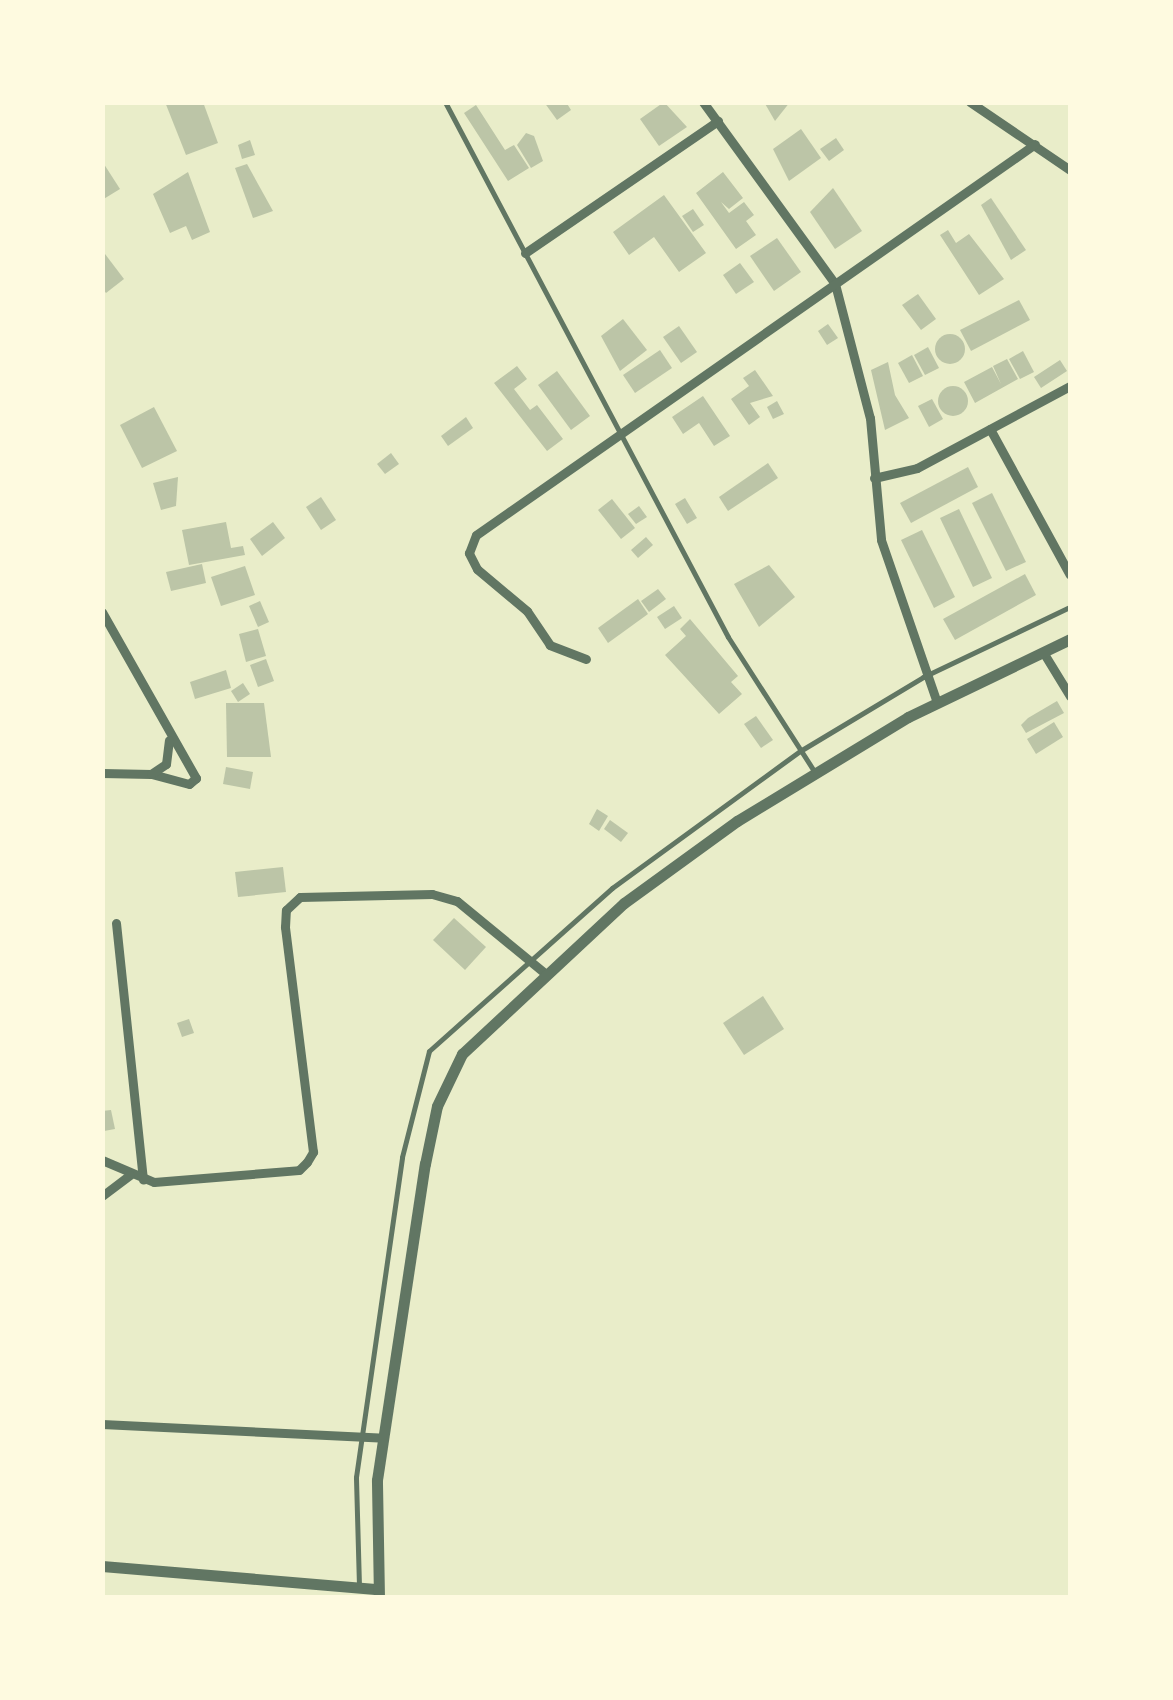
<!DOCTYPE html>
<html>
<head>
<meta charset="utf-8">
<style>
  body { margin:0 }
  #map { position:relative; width:1173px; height:1700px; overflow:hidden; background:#e9edc9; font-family:"Varela Round",sans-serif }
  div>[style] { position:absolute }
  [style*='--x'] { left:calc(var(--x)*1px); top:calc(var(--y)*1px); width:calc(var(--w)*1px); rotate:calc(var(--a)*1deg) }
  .building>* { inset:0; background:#bcc5a7 }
  .round { border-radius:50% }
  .service>* { height:5px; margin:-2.5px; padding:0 2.5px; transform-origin:2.5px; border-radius:2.5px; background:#617663 }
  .minor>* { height:9px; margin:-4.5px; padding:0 4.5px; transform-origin:4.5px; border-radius:4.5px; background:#617663 }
  .tertiary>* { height:11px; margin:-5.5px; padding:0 5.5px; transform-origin:5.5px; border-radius:5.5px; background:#617663 }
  span { translate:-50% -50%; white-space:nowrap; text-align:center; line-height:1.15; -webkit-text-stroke:8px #fefae0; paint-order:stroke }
  .frame { position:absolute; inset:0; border:105px solid #fefae0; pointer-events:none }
</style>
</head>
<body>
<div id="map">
  <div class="building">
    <div style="clip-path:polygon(165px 102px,203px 102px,218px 143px,186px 155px)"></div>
    <div style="clip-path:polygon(544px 102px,566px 102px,571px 110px,557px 120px)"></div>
    <div style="clip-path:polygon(664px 102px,687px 127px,659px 146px,640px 119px)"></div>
    <div style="clip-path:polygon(764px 102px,790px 102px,775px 121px)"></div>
    <div style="clip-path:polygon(476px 105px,505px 150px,514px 145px,529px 168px,508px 181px,464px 113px)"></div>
    <div style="clip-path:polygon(801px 129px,821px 158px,789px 181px,773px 149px)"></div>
    <div style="clip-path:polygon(526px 133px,534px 136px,543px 161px,531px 168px,517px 145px)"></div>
    <div style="clip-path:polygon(836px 138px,844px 150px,829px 161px,820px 149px)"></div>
    <div style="clip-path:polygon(250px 140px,255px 155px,242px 159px,238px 145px)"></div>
    <div style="clip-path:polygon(102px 161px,120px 189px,102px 200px)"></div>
    <div style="clip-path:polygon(247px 164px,273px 211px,253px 218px,235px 168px)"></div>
    <div style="clip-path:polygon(188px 172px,210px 232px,192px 240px,186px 226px,170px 233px,153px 194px)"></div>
    <div style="clip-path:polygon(723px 172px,743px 198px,729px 209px,721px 202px,729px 213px,744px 202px,754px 215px,746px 221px,756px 235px,736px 249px,696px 193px)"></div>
    <div style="clip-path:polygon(833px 188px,862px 231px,835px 249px,810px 212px)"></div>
    <div style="clip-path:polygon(664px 195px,706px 253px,679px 272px,654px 237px,629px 255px,613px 232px)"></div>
    <div style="clip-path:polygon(991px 198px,1026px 250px,1011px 260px,981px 205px)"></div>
    <div style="clip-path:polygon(693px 209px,704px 225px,693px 232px,682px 216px)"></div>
    <div style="clip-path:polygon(948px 230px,956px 243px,969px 234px,1004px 279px,979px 295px,940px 235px)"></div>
    <div style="clip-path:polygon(777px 238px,801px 272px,774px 291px,750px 256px)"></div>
    <div style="clip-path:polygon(102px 250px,124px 279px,106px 293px,102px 288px)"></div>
    <div style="clip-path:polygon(740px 263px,754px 282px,736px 294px,723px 275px)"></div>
    <div style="clip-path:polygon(918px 294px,936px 319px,921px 330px,902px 305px)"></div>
    <div style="clip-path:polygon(1019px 300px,1030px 320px,971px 351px,960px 330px)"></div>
    <div style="clip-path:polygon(623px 319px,647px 350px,620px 371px,601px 336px)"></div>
    <div style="clip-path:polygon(828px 324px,838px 338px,827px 345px,818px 331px)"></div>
    <div style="clip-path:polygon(679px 326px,697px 352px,681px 363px,663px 337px)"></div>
    <div class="round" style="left:935px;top:334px;width:30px;height:30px"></div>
    <div style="clip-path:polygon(928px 347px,939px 368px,925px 375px,914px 355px)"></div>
    <div style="clip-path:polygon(660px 350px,672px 368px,635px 393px,623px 375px)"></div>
    <div style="clip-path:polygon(1023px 351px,1034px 372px,1020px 379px,1009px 359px)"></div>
    <div style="clip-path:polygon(912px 355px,923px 376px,909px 383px,898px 363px)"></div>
    <div style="clip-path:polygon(1007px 359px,1018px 379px,975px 403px,964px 382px,992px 367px,1001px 384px,993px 366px)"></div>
    <div style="clip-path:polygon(1060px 360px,1067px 371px,1041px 388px,1034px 377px)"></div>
    <div style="clip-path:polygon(888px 362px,895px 395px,909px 418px,885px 430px,871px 370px)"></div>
    <div style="clip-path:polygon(517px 366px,527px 379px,514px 389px,530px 410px,537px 405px,563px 439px,547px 451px,494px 383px)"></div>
    <div style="clip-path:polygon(755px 370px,773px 396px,750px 403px,760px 417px,749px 425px,731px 399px,749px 386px,743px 378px)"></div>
    <div style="clip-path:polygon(557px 371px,590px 416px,571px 430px,538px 385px)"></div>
    <div class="round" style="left:938px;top:386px;width:30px;height:30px"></div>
    <div style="clip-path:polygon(703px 396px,730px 436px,714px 446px,699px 423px,683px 434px,672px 417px)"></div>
    <div style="clip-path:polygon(932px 399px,943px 419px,929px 427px,918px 406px)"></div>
    <div style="clip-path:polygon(777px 401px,784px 414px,773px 419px,767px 407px)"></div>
    <div style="clip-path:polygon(154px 407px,177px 451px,142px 468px,120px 425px)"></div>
    <div style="clip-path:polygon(466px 417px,473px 428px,448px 446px,441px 436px)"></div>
    <div style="clip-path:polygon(391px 453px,399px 464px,385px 474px,377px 464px)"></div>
    <div style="clip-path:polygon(768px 463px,778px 478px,728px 511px,719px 497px)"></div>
    <div style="clip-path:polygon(968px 467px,978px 487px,911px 523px,900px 503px)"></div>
    <div style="clip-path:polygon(178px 477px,176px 506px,161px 510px,153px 483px)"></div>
    <div style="clip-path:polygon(992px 493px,1026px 562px,1006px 571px,972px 503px)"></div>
    <div style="clip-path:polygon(321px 497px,336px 520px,321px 530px,306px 507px)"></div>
    <div style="clip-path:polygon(685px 498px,697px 518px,687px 524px,675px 504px)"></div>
    <div style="clip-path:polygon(612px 499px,635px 528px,621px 539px,598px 510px)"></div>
    <div style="clip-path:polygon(639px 506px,647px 517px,636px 524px,628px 514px)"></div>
    <div style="clip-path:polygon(959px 509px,992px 578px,973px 587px,940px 518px)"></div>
    <div style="clip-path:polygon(226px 522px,231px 548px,243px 546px,245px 555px,189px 565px,182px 530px)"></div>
    <div style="clip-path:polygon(273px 522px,285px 538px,262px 556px,250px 539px)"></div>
    <div style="clip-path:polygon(922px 530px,955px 597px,934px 608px,901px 540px)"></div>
    <div style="clip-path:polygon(646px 537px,653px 545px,638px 558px,631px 550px)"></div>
    <div style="clip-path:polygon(202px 564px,206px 583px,171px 591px,166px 572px)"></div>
    <div style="clip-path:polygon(769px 565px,795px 597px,759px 627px,734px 584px)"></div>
    <div style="clip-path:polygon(245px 566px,255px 595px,221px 606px,211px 577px)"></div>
    <div style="clip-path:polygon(1025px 574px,1036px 595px,955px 640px,943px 619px)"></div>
    <div style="clip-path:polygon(658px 589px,666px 599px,649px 612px,641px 601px)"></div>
    <div style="clip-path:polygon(638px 599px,648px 614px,608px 643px,598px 628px)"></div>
    <div style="clip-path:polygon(260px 601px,269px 622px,258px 627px,249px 606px)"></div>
    <div style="clip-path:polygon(674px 606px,682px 618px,665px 629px,657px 617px)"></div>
    <div style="clip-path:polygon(690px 619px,738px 676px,731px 682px,742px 694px,719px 714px,665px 655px,686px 636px,680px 629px)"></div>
    <div style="clip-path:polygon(258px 629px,266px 656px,246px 662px,239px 634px)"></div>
    <div style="clip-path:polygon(266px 659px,274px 681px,258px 687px,250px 665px)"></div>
    <div style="clip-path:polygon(226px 670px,231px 688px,195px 699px,190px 682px)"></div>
    <div style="clip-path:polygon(243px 683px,250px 694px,238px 702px,231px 691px)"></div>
    <div style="clip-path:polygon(1057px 701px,1064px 713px,1026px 733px,1021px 725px,1028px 718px)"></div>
    <div style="clip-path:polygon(226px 703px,264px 703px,271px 757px,227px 757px)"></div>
    <div style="clip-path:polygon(756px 716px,773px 740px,761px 748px,744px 724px)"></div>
    <div style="clip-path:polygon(1054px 722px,1063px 737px,1036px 754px,1027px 739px)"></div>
    <div style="clip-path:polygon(226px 767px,253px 772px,250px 789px,223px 784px)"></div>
    <div style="clip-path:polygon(597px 809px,608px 816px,599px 831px,589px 824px)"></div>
    <div style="clip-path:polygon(610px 820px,628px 833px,621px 842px,604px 829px)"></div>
    <div style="clip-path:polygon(283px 867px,286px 892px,238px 897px,235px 872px)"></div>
    <div style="clip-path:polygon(454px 918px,486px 947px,465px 970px,433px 940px)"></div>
    <div style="clip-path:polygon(763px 996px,784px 1029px,744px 1055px,723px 1023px)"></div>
    <div style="clip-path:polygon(189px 1019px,194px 1033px,182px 1037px,177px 1023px)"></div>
    <div style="clip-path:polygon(111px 1110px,115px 1129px,104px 1131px,102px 1111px)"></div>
  </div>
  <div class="service">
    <div style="--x:445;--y:102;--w:605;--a:62.12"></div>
    <div style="--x:728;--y:637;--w:159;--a:57.3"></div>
    <div style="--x:359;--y:1586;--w:109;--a:-91.6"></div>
    <div style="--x:356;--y:1477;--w:323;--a:-81.8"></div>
    <div style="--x:402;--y:1157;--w:109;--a:-75.7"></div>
    <div style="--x:429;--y:1051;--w:245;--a:-41.7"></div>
    <div style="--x:612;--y:888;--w:233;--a:-36.1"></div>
    <div style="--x:800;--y:751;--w:144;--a:-31"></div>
    <div style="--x:923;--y:677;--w:163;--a:-25.5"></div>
  </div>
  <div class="minor">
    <div style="--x:703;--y:102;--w:225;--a:54"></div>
    <div style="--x:835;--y:284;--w:138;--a:75.4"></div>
    <div style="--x:870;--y:418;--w:122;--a:84.8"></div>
    <div style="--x:881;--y:540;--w:172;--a:71"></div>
    <div style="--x:970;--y:102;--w:121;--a:34.2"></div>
    <div style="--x:525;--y:253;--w:234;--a:-34.4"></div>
    <div style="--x:990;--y:429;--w:166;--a:61.3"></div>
    <div style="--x:874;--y:478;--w:44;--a:-13.1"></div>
    <div style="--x:917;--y:468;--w:174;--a:-28.2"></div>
    <div style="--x:102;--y:612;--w:191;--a:60.5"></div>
    <div style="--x:196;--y:778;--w:9;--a:139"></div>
    <div style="--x:189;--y:784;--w:39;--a:-165"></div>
    <div style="--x:151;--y:774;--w:49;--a:-178.8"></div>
    <div style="--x:1043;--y:652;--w:52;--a:58.5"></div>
    <div style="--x:586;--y:659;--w:39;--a:-159"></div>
    <div style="--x:550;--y:645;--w:41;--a:-124.1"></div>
    <div style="--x:527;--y:611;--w:65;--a:-140"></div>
    <div style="--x:477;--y:569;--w:18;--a:-117"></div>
    <div style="--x:469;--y:553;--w:19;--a:-69"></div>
    <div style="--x:476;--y:535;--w:682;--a:-34.97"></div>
    <div style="--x:151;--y:774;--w:18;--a:-34"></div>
    <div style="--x:166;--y:764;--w:24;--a:-83"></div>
    <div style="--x:116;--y:923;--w:258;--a:84"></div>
    <div style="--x:102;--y:1160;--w:56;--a:22.9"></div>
    <div style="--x:154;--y:1182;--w:145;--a:-4.7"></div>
    <div style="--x:299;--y:1170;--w:11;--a:-45"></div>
    <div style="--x:307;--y:1162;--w:12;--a:-59"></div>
    <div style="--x:313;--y:1152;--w:227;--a:-97.1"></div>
    <div style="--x:285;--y:927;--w:17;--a:-87"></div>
    <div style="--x:286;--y:910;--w:19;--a:-43"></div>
    <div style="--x:300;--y:897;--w:132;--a:-1.3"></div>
    <div style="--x:432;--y:894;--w:26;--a:16"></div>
    <div style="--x:457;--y:901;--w:115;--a:39.4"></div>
    <div style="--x:102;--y:1196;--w:35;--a:-37"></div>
    <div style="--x:102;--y:1424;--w:282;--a:2.8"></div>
  </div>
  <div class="tertiary">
    <div style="--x:102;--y:1566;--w:277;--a:4.8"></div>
    <div style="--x:379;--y:1598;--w:118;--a:-91"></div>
    <div style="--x:377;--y:1480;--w:320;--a:-81.4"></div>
    <div style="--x:425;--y:1164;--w:59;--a:-78.3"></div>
    <div style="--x:437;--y:1106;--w:58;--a:-64.3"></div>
    <div style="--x:462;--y:1054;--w:221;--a:-43"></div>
    <div style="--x:624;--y:903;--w:140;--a:-36"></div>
    <div style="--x:737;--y:821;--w:200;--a:-31.3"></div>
    <div style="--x:908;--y:717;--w:180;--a:-25.7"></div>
  </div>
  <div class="frame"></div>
</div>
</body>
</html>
